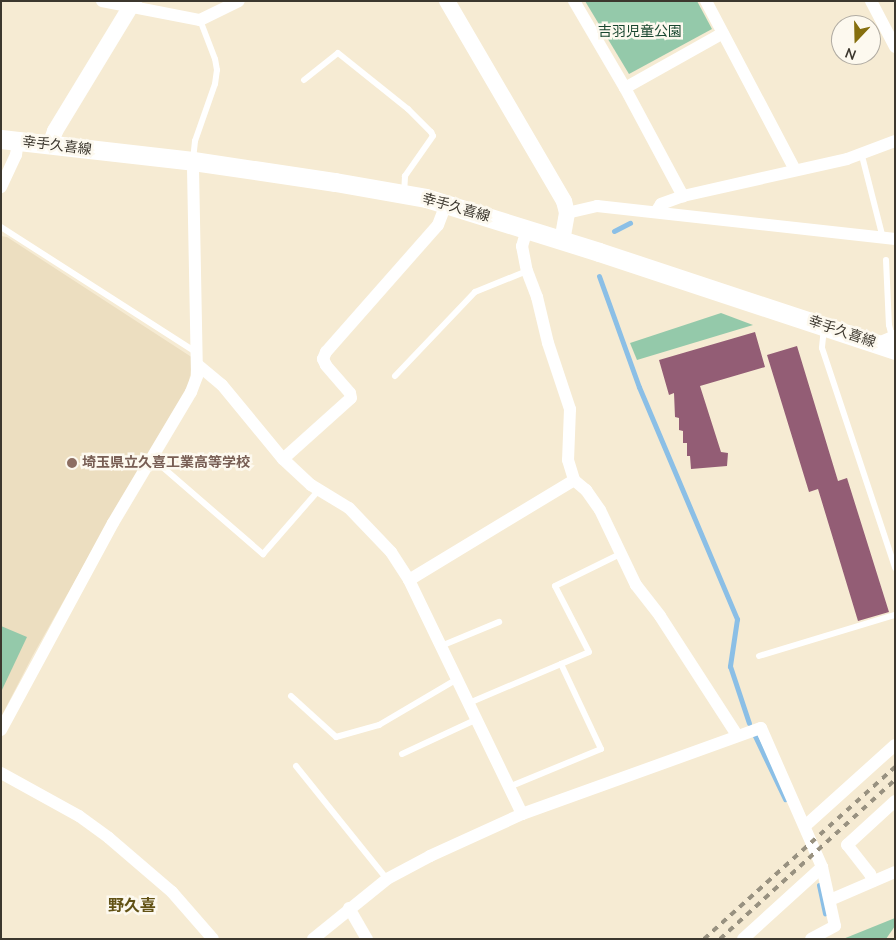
<!DOCTYPE html>
<html>
<head>
<meta charset="utf-8">
<style>
  body { margin:0 }
  #map { position:relative; width:896px; height:940px; overflow:hidden; background:#f6ebd3; font-family:"Nunito Sans","Noto Sans JP",sans-serif }
  div>[style] { position:absolute }
  [style*='--x'] { left:calc(var(--x)*1px); top:calc(var(--y)*1px); width:calc(var(--w)*1px); rotate:calc(var(--a)*1deg) }
  .built>* { inset:0; background:#ecdec0 }
  .green>* { inset:0; background:#94c9aa }
  .stream>* { height:5px; margin:-2.5px; padding:0 2.5px; transform-origin:2.5px; border-radius:2.5px; background:#8bbfe6 }
  .building>* { inset:0; background:#935d75 }
  .service>* { height:6px; margin:-3px; padding:0 3px; transform-origin:3px; border-radius:3px; background:#fff }
  .minor>* { height:12px; margin:-6px; padding:0 6px; transform-origin:6px; border-radius:6px; background:#fff }
  .tertiary>* { height:16px; margin:-8px; padding:0 8px; transform-origin:8px; border-radius:8px; background:#fff }
  .secondary>* { height:19px; margin:-9.5px; padding:0 9.5px; transform-origin:9.5px; border-radius:9.5px; background:#fff }
  .rail>* { height:4px; margin-top:-2px; transform-origin:0; background:repeating-linear-gradient(90deg,#989180 0 6px,transparent 0 12px) }
  .dots>* { width:14px; height:14px; translate:-50% -50%; box-sizing:border-box; border:2px solid #fdf9ef; border-radius:50% }
  span { translate:-50% -50%; white-space:nowrap; text-align:center; line-height:1.15; -webkit-text-stroke:5px #fdf9ef; paint-order:stroke }
  .park-label { font-size:14px; color:#18462f }
  .street-label { font-size:14px; color:#3c372e }
  .education-label { font-size:14px; color:#785e54; font-weight:700 }
  .left { translate:0 -50%; text-align:left }
  .quarter-label { font-size:16px; color:#625215; font-weight:700 }
  .frame { position:absolute; inset:0; border:2px solid #3c372e; pointer-events:none }
  .north { position:absolute; left:831px; top:15px; width:50px; height:50px; box-sizing:border-box; background:#fdf9ef; border:1px solid #b0aba2; border-radius:50%; rotate:201deg; font-size:14px; font-weight:700; line-height:20px; text-align:center; color:#3c372e }
  .north::after { content:''; display:block; margin:auto; width:18px; height:22px; background:#866f0e; clip-path:polygon(50% 0,100% 100%,50% 72%,0 100%) }
</style>
</head>
<body>
<div id="map">
  <div class="built">
    <div style="clip-path:polygon(1px 236px,7px 237px,193px 358px,188px 387px,111px 517px,33px 655px,1px 717px)"></div>
  </div>
  <div class="green">
    <div style="clip-path:polygon(585px 1px,697px 1px,712px 29px,629px 74px)"></div>
    <div style="clip-path:polygon(721px 313px,753px 325px,637px 360px,630px 343px)"></div>
    <div style="clip-path:polygon(1px 626px,27px 637px,1px 692px)"></div>
    <div style="clip-path:polygon(895px 918px,895px 926px,886px 939px,843px 939px)"></div>
  </div>
  <div class="stream">
    <div style="--x:614;--y:231;--w:18;--a:-27"></div>
    <div style="--x:599;--y:276;--w:118;--a:70.2"></div>
    <div style="--x:639;--y:387;--w:252;--a:67.1"></div>
    <div style="--x:737;--y:619;--w:48;--a:98.5"></div>
    <div style="--x:730;--y:666;--w:60;--a:71.6"></div>
    <div style="--x:755;--y:736;--w:70;--a:64.5"></div>
    <div style="--x:819;--y:885;--w:29;--a:78"></div>
  </div>
  <div class="building">
    <div style="clip-path:polygon(755px 332px,765px 367px,700px 386px,721px 452px,728px 453px,727px 466px,691px 469px,690px 456px,687px 456px,687px 443px,683px 443px,683px 431px,679px 430px,679px 418px,675px 417px,674px 393px,669px 395px,659px 360px)"></div>
    <div style="clip-path:polygon(797px 346px,838px 481px,847px 478px,889px 612px,858px 621px,818px 489px,809px 492px,767px 355px)"></div>
  </div>
  <div class="service">
    <div style="--x:304;--y:80;--w:43;--a:-38.5"></div>
    <div style="--x:338;--y:53;--w:90;--a:38.7"></div>
    <div style="--x:408;--y:109;--w:33;--a:45"></div>
    <div style="--x:431;--y:132;--w:4;--a:63"></div>
    <div style="--x:433;--y:136;--w:49;--a:125"></div>
    <div style="--x:405;--y:176;--w:17;--a:93"></div>
    <div style="--x:861;--y:152;--w:89;--a:75.7"></div>
    <div style="--x:193;--y:160;--w:19;--a:-84"></div>
    <div style="--x:195;--y:141;--w:60;--a:-70.7"></div>
    <div style="--x:215;--y:84;--w:14;--a:-82"></div>
    <div style="--x:217;--y:70;--w:11;--a:-100"></div>
    <div style="--x:215;--y:59;--w:42;--a:-111"></div>
    <div style="--x:1;--y:227;--w:233;--a:32.7"></div>
    <div style="--x:886;--y:260;--w:65;--a:87.4"></div>
    <div style="--x:889;--y:325;--w:12;--a:76"></div>
    <div style="--x:824;--y:328;--w:20;--a:96"></div>
    <div style="--x:822;--y:348;--w:232;--a:71.6"></div>
    <div style="--x:395;--y:376;--w:116;--a:-46.4"></div>
    <div style="--x:475;--y:292;--w:56;--a:-22"></div>
    <div style="--x:152;--y:458;--w:147;--a:40.9"></div>
    <div style="--x:263;--y:554;--w:84;--a:-48.9"></div>
    <div style="--x:441;--y:646;--w:63;--a:-22.5"></div>
    <div style="--x:759;--y:656;--w:142;--a:-16.8"></div>
    <div style="--x:561;--y:664;--w:30;--a:-23"></div>
    <div style="--x:589;--y:652;--w:74;--a:-117.3"></div>
    <div style="--x:555;--y:586;--w:72;--a:-26.2"></div>
    <div style="--x:291;--y:696;--w:61;--a:42.3"></div>
    <div style="--x:336;--y:737;--w:45;--a:-15.6"></div>
    <div style="--x:379;--y:725;--w:91;--a:-30.5"></div>
    <div style="--x:469;--y:703;--w:100;--a:-23"></div>
    <div style="--x:561;--y:664;--w:94;--a:64.8"></div>
    <div style="--x:601;--y:749;--w:100;--a:157.6"></div>
    <div style="--x:402;--y:754;--w:83;--a:-25"></div>
    <div style="--x:296;--y:766;--w:145;--a:51.2"></div>
  </div>
  <div class="minor">
    <div style="--x:102;--y:1;--w:100;--a:11"></div>
    <div style="--x:200;--y:20;--w:43;--a:-26"></div>
    <div style="--x:574;--y:1;--w:101;--a:59.6"></div>
    <div style="--x:625;--y:88;--w:123;--a:61.8"></div>
    <div style="--x:706;--y:1;--w:191;--a:62.2"></div>
    <div style="--x:871;--y:1;--w:52;--a:62.4"></div>
    <div style="--x:625;--y:88;--w:112;--a:-29.3"></div>
    <div style="--x:1;--y:187;--w:35;--a:-65"></div>
    <div style="--x:16;--y:155;--w:14;--a:-82"></div>
    <div style="--x:656;--y:212;--w:9;--a:-58"></div>
    <div style="--x:661;--y:204;--w:23;--a:-20"></div>
    <div style="--x:683;--y:196;--w:168;--a:-12.7"></div>
    <div style="--x:847;--y:159;--w:51;--a:-20.6"></div>
    <div style="--x:567;--y:213;--w:31;--a:-13"></div>
    <div style="--x:597;--y:206;--w:300;--a:6.3"></div>
    <div style="--x:527;--y:229;--w:18;--a:106"></div>
    <div style="--x:522;--y:246;--w:25;--a:79"></div>
    <div style="--x:527;--y:271;--w:28;--a:69"></div>
    <div style="--x:537;--y:297;--w:47;--a:76.6"></div>
    <div style="--x:548;--y:343;--w:70;--a:71.6"></div>
    <div style="--x:570;--y:409;--w:51;--a:92.2"></div>
    <div style="--x:568;--y:460;--w:21;--a:73"></div>
    <div style="--x:876;--y:344;--w:21;--a:-23"></div>
    <div style="--x:198;--y:365;--w:31;--a:40"></div>
    <div style="--x:222;--y:385;--w:96;--a:50.5"></div>
    <div style="--x:283;--y:459;--w:38;--a:43"></div>
    <div style="--x:311;--y:485;--w:44;--a:31.2"></div>
    <div style="--x:349;--y:508;--w:61;--a:46.3"></div>
    <div style="--x:391;--y:552;--w:33;--a:57"></div>
    <div style="--x:409;--y:580;--w:260;--a:64.2"></div>
    <div style="--x:283;--y:459;--w:91;--a:-41.9"></div>
    <div style="--x:351;--y:398;--w:5;--a:-101"></div>
    <div style="--x:350;--y:393;--w:37;--a:-131"></div>
    <div style="--x:326;--y:365;--w:7;--a:-117"></div>
    <div style="--x:323;--y:359;--w:8;--a:-67"></div>
    <div style="--x:326;--y:352;--w:169;--a:-48.6"></div>
    <div style="--x:438;--y:225;--w:22;--a:-69"></div>
    <div style="--x:409;--y:580;--w:193;--a:-31.2"></div>
    <div style="--x:574;--y:480;--w:16;--a:40"></div>
    <div style="--x:586;--y:490;--w:24;--a:55"></div>
    <div style="--x:600;--y:510;--w:83;--a:64.4"></div>
    <div style="--x:636;--y:585;--w:39;--a:52"></div>
    <div style="--x:660;--y:616;--w:142;--a:57.1"></div>
    <div style="--x:1;--y:730;--w:235;--a:-61.6"></div>
    <div style="--x:113;--y:523;--w:152;--a:-59.2"></div>
    <div style="--x:191;--y:392;--w:17;--a:-69"></div>
    <div style="--x:197;--y:376;--w:215;--a:-91.1"></div>
    <div style="--x:1;--y:773;--w:89;--a:28.9"></div>
    <div style="--x:79;--y:816;--w:37;--a:36"></div>
    <div style="--x:109;--y:838;--w:83;--a:40.6"></div>
    <div style="--x:172;--y:892;--w:62;--a:48.9"></div>
    <div style="--x:805;--y:826;--w:121;--a:-42"></div>
    <div style="--x:873;--y:881;--w:8;--a:-113"></div>
    <div style="--x:870;--y:874;--w:37;--a:-128"></div>
    <div style="--x:847;--y:845;--w:65;--a:-42.5"></div>
    <div style="--x:830;--y:900;--w:71;--a:-23.3"></div>
    <div style="--x:349;--y:908;--w:36;--a:60"></div>
    <div style="--x:313;--y:939;--w:95;--a:-39"></div>
    <div style="--x:387;--y:879;--w:49;--a:-28.1"></div>
    <div style="--x:430;--y:856;--w:101;--a:-24.5"></div>
    <div style="--x:522;--y:814;--w:254;--a:-19.8"></div>
    <div style="--x:761;--y:728;--w:152;--a:66.3"></div>
    <div style="--x:822;--y:867;--w:60;--a:77.6"></div>
    <div style="--x:835;--y:926;--w:27;--a:152"></div>
    <div style="--x:743;--y:939;--w:107;--a:-42.3"></div>
  </div>
  <div class="tertiary">
    <div style="--x:447;--y:1;--w:232;--a:59.7"></div>
    <div style="--x:564;--y:201;--w:12;--a:76"></div>
    <div style="--x:567;--y:213;--w:27;--a:100"></div>
    <div style="--x:50;--y:145;--w:15;--a:-70"></div>
    <div style="--x:55;--y:131;--w:152;--a:-58.7"></div>
  </div>
  <div class="secondary">
    <div style="--x:1;--y:139;--w:193;--a:6.5"></div>
    <div style="--x:193;--y:161;--w:144;--a:8.4"></div>
    <div style="--x:335;--y:182;--w:92;--a:10"></div>
    <div style="--x:426;--y:198;--w:181;--a:17.3"></div>
    <div style="--x:599;--y:252;--w:312;--a:18.3"></div>
  </div>
  <div class="rail">
    <div style="--x:704;--y:939;--w:257;--a:-42"></div>
    <div style="--x:720;--y:939;--w:236;--a:-42.3"></div>
  </div>
  <div class="dots">
    <div style="left:72px;top:463px;background:#8d6e63"></div>
  </div>
  <div class="park-label">
    <span style="left:640px;top:32px">吉羽児童公園</span>
  </div>
  <div class="street-label">
    <span style="left:57px;top:146px;rotate:7deg">幸手久喜線</span>
    <span style="left:456px;top:208px;rotate:16deg">幸手久喜線</span>
    <span style="left:842px;top:332px;rotate:19deg">幸手久喜線</span>
  </div>
  <div class="education-label">
    <span class="left" style="left:82px;top:463px">埼玉県立久喜工業高等学校</span>
  </div>
  <div class="quarter-label">
    <span style="left:132px;top:906px">野久喜</span>
  </div>
  <div class="frame"></div>
  <div class="north">N</div>
</div>
</body>
</html>
